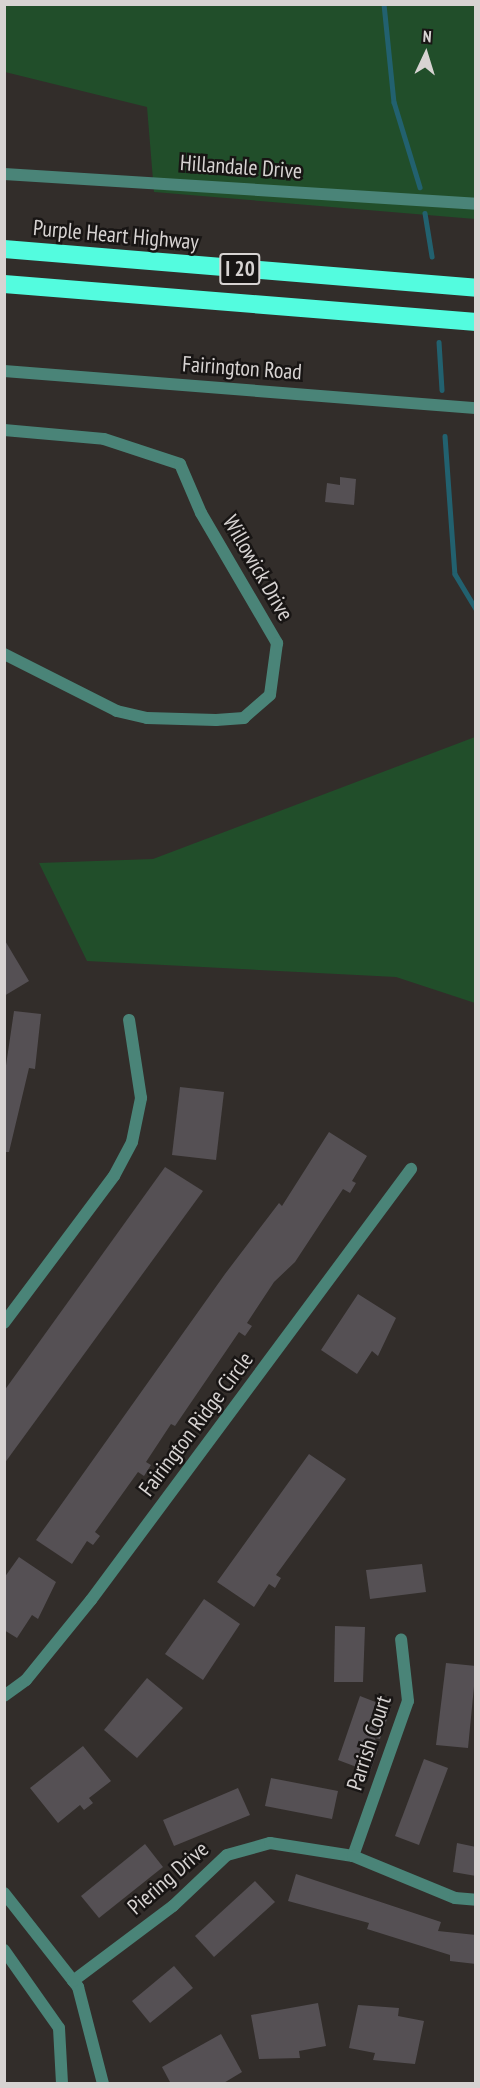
<!DOCTYPE html>
<html>
<head>
<meta charset="utf-8">
<style>
  body { margin:0 }
  #map { position:relative; width:480px; height:2088px; overflow:hidden; background:#322d2a; font-family:"PT Sans Narrow",sans-serif }
  div>[style] { position:absolute }
  [style*='--x'] { left:calc(var(--x)*1px); top:calc(var(--y)*1px); width:calc(var(--w)*1px); rotate:calc(var(--a)*1deg) }
  .green>* { inset:0; background:#214e2a }
  .stream>* { height:4.5px; margin:-2.25px; padding:0 2.25px; transform-origin:2.25px; border-radius:2.25px; background:#22616f }
  .building>* { inset:0; background:#555054 }
  .minor>* { height:12px; margin:-6px; padding:0 6px; transform-origin:6px; border-radius:6px; background:#4a8478 }
  .tertiary>* { height:12px; margin:-6px; padding:0 6px; transform-origin:6px; border-radius:6px; background:#4a8478 }
  .motorway>* { height:18px; margin:-9px; padding:0 9px; transform-origin:9px; border-radius:9px; background:#53fcdf }
  span { translate:-50% -50%; white-space:nowrap; text-align:center; line-height:1.15; -webkit-text-stroke:5px #181514; paint-order:stroke }
  .shield-label span { padding:2px 4px; background:#181514; border:2px solid; border-radius:4px; -webkit-text-stroke-width:0 }
  .shield-label { font-size:21px; color:#d7d3d2; font-weight:700 }
  .street-label { font-size:22px; color:#d7d3d2 }
  .frame { position:absolute; inset:0; border:6px solid #d7d3d2; pointer-events:none }
  .north { position:absolute; left:396px; top:24px; width:60px; height:60px; -webkit-text-stroke:4px #181514; paint-order:stroke; rotate:4deg; font-size:16px; font-weight:700; line-height:24px; text-align:center; color:#d7d3d2 }
  .north::after { content:''; display:block; margin:auto; width:21px; height:27px; background:#d7d3d2; clip-path:polygon(50% 0,100% 100%,50% 72%,0 100%) }
</style>
</head>
<body>
<div id="map">
  <div class="green">
    <div style="clip-path:polygon(5px 5px,475px 5px,475px 219px,154px 192px,147px 107px,5px 72px)"></div>
    <div style="clip-path:polygon(475px 737px,475px 1003px,396px 977px,87px 961px,39px 863px,153px 859px)"></div>
  </div>
  <div class="stream">
    <div style="--x:384;--y:4;--w:99;--a:84.2"></div>
    <div style="--x:394;--y:102;--w:89;--a:73"></div>
    <div style="--x:425;--y:213;--w:44;--a:80.8"></div>
    <div style="--x:439;--y:342;--w:48;--a:86.4"></div>
    <div style="--x:445;--y:436;--w:138;--a:85.9"></div>
    <div style="--x:455;--y:574;--w:41;--a:59"></div>
  </div>
  <div class="building">
    <div style="clip-path:polygon(340px 477px,356px 479px,354px 505px,325px 502px,327px 483px,340px 485px)"></div>
    <div style="clip-path:polygon(4px 939px,29px 981px,4px 996px)"></div>
    <div style="clip-path:polygon(14px 1011px,41px 1014px,35px 1069px,29px 1068px,9px 1152px,4px 1152px,4px 1079px)"></div>
    <div style="clip-path:polygon(180px 1087px,224px 1092px,216px 1160px,172px 1155px)"></div>
    <div style="clip-path:polygon(329px 1132px,367px 1156px,352px 1181px,356px 1183px,350px 1193px,343px 1189px,295px 1262px,274px 1282px,247px 1323px,252px 1326px,245px 1336px,239px 1332px,175px 1426px,171px 1424px,146px 1462px,151px 1465px,144px 1476px,138px 1472px,95px 1532px,100px 1536px,93px 1545px,87px 1541px,72px 1564px,36px 1540px,225px 1274px,279px 1203px,282px 1206px)"></div>
    <div style="clip-path:polygon(165px 1167px,203px 1191px,4px 1464px,4px 1391px)"></div>
    <div style="clip-path:polygon(358px 1294px,396px 1318px,378px 1356px,372px 1351px,357px 1374px,321px 1350px)"></div>
    <div style="clip-path:polygon(309px 1454px,346px 1479px,276px 1575px,281px 1578px,275px 1588px,269px 1584px,254px 1607px,217px 1582px)"></div>
    <div style="clip-path:polygon(19px 1557px,56px 1582px,38px 1619px,32px 1615px,17px 1638px,4px 1630px,4px 1578px)"></div>
    <div style="clip-path:polygon(422px 1564px,426px 1592px,370px 1599px,366px 1570px)"></div>
    <div style="clip-path:polygon(204px 1599px,240px 1624px,203px 1680px,165px 1654px)"></div>
    <div style="clip-path:polygon(335px 1626px,365px 1627px,363px 1682px,334px 1682px)"></div>
    <div style="clip-path:polygon(446px 1663px,476px 1666px,468px 1748px,436px 1745px)"></div>
    <div style="clip-path:polygon(147px 1678px,183px 1708px,137px 1758px,104px 1730px)"></div>
    <div style="clip-path:polygon(360px 1696px,391px 1708px,380px 1739px,375px 1738px,378px 1749px,370px 1772px,338px 1760px)"></div>
    <div style="clip-path:polygon(83px 1746px,111px 1781px,89px 1798px,93px 1803px,84px 1810px,80px 1805px,58px 1823px,30px 1788px)"></div>
    <div style="clip-path:polygon(424px 1759px,448px 1768px,419px 1845px,395px 1836px)"></div>
    <div style="clip-path:polygon(271px 1778px,338px 1791px,332px 1819px,265px 1806px)"></div>
    <div style="clip-path:polygon(238px 1788px,250px 1815px,174px 1846px,163px 1820px)"></div>
    <div style="clip-path:polygon(457px 1843px,476px 1847px,476px 1876px,453px 1872px)"></div>
    <div style="clip-path:polygon(145px 1844px,163px 1867px,99px 1918px,81px 1896px)"></div>
    <div style="clip-path:polygon(296px 1874px,441px 1922px,438px 1931px,476px 1935px,476px 1964px,450px 1961px,450px 1955px,367px 1929px,369px 1923px,288px 1901px)"></div>
    <div style="clip-path:polygon(255px 1881px,275px 1902px,214px 1957px,195px 1936px)"></div>
    <div style="clip-path:polygon(174px 1966px,193px 1988px,150px 2023px,132px 2001px)"></div>
    <div style="clip-path:polygon(318px 2003px,326px 2046px,299px 2051px,300px 2058px,259px 2059px,251px 2015px)"></div>
    <div style="clip-path:polygon(358px 2005px,399px 2008px,398px 2016px,424px 2021px,415px 2064px,373px 2060px,375px 2053px,349px 2048px)"></div>
    <div style="clip-path:polygon(221px 2034px,242px 2072px,222px 2084px,171px 2084px,162px 2067px)"></div>
  </div>
  <div class="minor">
    <div style="--x:4;--y:430;--w:100;--a:5.1"></div>
    <div style="--x:104;--y:439;--w:80;--a:18.2"></div>
    <div style="--x:180;--y:464;--w:53;--a:66.8"></div>
    <div style="--x:201;--y:513;--w:151;--a:59.7"></div>
    <div style="--x:277;--y:643;--w:52;--a:97.7"></div>
    <div style="--x:270;--y:695;--w:35;--a:139"></div>
    <div style="--x:244;--y:718;--w:28;--a:176"></div>
    <div style="--x:216;--y:720;--w:69;--a:-178.3"></div>
    <div style="--x:147;--y:718;--w:31;--a:-167"></div>
    <div style="--x:117;--y:711;--w:127;--a:-153.2"></div>
    <div style="--x:4;--y:1323;--w:184;--a:-53.2"></div>
    <div style="--x:114;--y:1176;--w:38;--a:-62"></div>
    <div style="--x:132;--y:1142;--w:45;--a:-78.4"></div>
    <div style="--x:141;--y:1098;--w:79;--a:-98.7"></div>
    <div style="--x:4;--y:1696;--w:27;--a:-36"></div>
    <div style="--x:26;--y:1680;--w:103;--a:-50.9"></div>
    <div style="--x:91;--y:1600;--w:537;--a:-53.41"></div>
    <div style="--x:353;--y:1856;--w:164;--a:-70.5"></div>
    <div style="--x:408;--y:1701;--w:62;--a:-96.4"></div>
    <div style="--x:4;--y:1893;--w:120;--a:51.8"></div>
    <div style="--x:78;--y:1987;--w:100;--a:75.5"></div>
    <div style="--x:4;--y:1950;--w:95;--a:54.8"></div>
    <div style="--x:59;--y:2028;--w:56;--a:86.9"></div>
    <div style="--x:73;--y:1981;--w:125;--a:-36.9"></div>
    <div style="--x:173;--y:1906;--w:74;--a:-43.4"></div>
    <div style="--x:227;--y:1855;--w:45;--a:-15.6"></div>
    <div style="--x:270;--y:1843;--w:84;--a:8.9"></div>
    <div style="--x:353;--y:1856;--w:110;--a:22.4"></div>
    <div style="--x:455;--y:1898;--w:21;--a:5"></div>
  </div>
  <div class="tertiary">
    <div style="--x:4;--y:174;--w:473;--a:3.6"></div>
    <div style="--x:4;--y:371;--w:473;--a:4.5"></div>
  </div>
  <div class="motorway">
    <div style="--x:4;--y:249;--w:474;--a:4.7"></div>
    <div style="--x:4;--y:284;--w:474;--a:4.6"></div>
  </div>
  <div class="shield-label">
    <span style="left:240px;top:269px">I 20</span>
  </div>
  <div class="street-label">
    <span style="left:241px;top:167px;rotate:4deg">Hillandale Drive</span>
    <span style="left:116px;top:235px;rotate:5deg">Purple Heart Highway</span>
    <span style="left:242px;top:368px;rotate:4deg">Fairington Road</span>
    <span style="left:258px;top:568px;rotate:60deg">Willowick Drive</span>
    <span style="left:196px;top:1424px;rotate:-53deg">Fairington Ridge Circle</span>
    <span style="left:369px;top:1743px;rotate:-72deg">Parrish Court</span>
    <span style="left:168px;top:1878px;rotate:-41deg">Piering Drive</span>
  </div>
  <div class="frame"></div>
  <div class="north">N</div>
</div>
</body>
</html>
